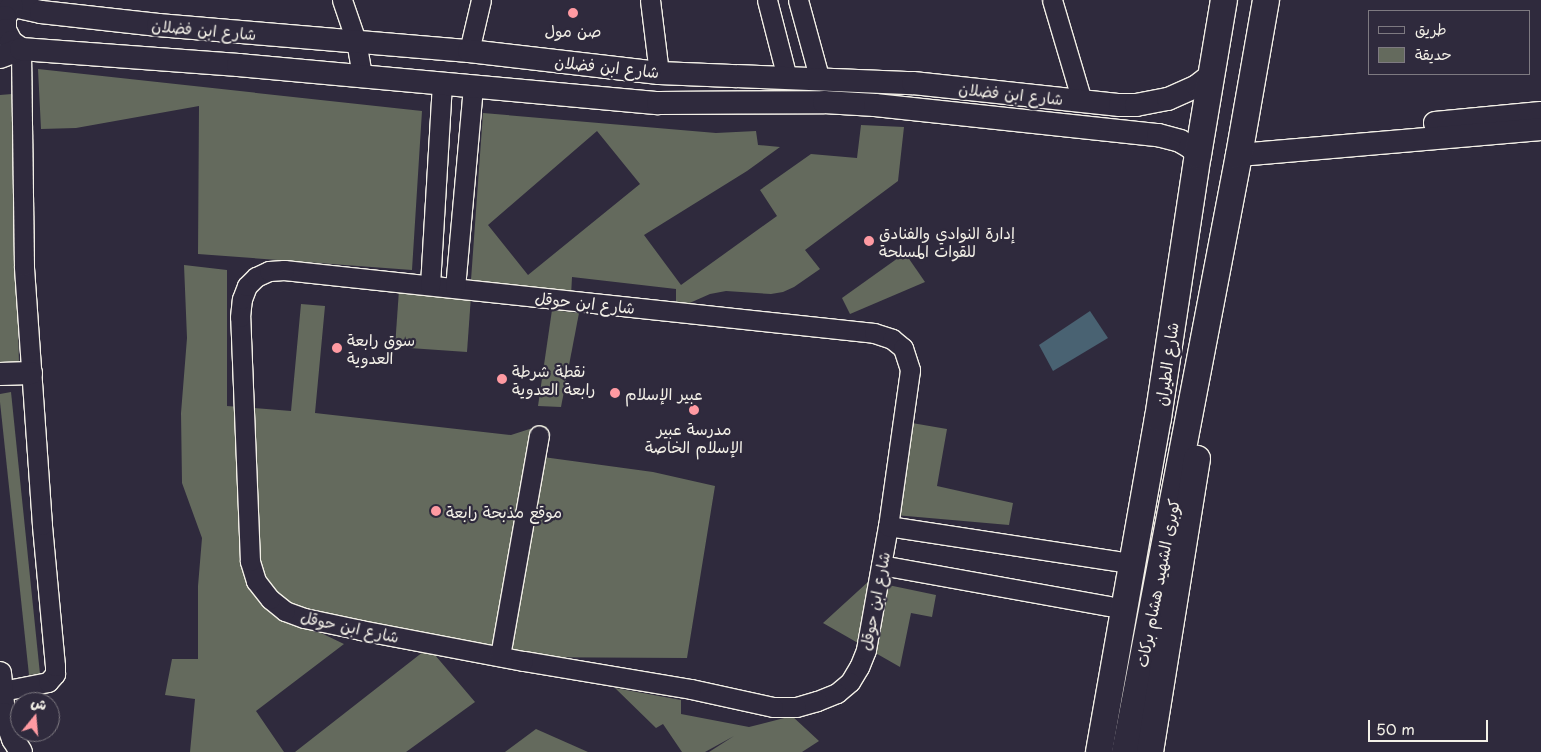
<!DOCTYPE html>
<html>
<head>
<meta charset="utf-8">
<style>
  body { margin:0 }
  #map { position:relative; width:1541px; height:752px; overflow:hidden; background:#2f2a3d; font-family:"Playpen Sans","Playpen Sans Arabic",sans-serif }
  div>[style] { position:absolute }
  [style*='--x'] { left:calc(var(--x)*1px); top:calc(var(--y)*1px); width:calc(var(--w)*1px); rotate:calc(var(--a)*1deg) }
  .green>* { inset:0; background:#646a5d }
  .water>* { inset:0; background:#496272 }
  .roads { filter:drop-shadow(1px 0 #f4f1e8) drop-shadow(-1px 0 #f4f1e8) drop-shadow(0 1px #f4f1e8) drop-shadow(0 -1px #f4f1e8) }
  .minor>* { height:19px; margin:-9.5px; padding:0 9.5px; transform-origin:9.5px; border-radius:9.5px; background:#2f2a3d }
  .tertiary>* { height:22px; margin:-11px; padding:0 11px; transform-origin:11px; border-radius:11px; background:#2f2a3d }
  .secondary>* { height:26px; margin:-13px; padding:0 13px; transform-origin:13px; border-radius:13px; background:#2f2a3d }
  .dots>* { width:14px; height:14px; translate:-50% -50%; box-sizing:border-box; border:2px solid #2f2a3d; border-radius:50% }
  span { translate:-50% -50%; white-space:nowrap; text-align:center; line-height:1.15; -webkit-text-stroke:4.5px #2f2a3d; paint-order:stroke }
  .street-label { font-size:16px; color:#f4f1e8 }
  .poi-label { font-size:16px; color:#f4f1e8 }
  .left { translate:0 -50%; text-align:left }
  .legend { position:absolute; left:1368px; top:10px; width:162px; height:65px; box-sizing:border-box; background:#2f2a3d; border:1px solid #7e7a81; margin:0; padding:6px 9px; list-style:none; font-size:15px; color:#f4f1e8 }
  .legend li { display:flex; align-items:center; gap:10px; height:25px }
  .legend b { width:25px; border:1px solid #7e7a81 }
  .north { position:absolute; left:10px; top:692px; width:50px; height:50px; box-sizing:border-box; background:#2f2a3d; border:1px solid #7e7a81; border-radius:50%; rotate:17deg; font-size:14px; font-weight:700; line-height:20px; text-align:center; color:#f4f1e8 }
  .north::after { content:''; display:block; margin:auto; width:18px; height:22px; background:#ff9aa2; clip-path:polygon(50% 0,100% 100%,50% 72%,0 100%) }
  .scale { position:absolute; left:1368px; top:720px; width:120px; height:22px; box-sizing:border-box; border:2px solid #f4f1e8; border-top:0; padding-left:6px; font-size:15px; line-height:18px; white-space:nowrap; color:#f4f1e8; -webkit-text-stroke:4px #2f2a3d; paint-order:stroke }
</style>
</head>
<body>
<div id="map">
  <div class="green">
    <div style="clip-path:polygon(38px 69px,422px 111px,412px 270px,198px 254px,199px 106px,76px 128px,41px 129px)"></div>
    <div style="clip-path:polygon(12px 94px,19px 363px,0 363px,0 95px)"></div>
    <div style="clip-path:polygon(evenodd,483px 113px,716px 133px,756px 131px,758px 145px,780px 147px,747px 171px,644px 235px,681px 285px,777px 216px,760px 190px,811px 154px,857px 158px,861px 125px,904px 127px,898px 181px,805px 250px,820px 269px,794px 287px,783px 292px,771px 294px,726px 291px,710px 294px,676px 309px,676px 289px,572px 277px,571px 296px,471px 280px,483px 113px,597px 131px,640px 184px,528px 275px,488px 225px,597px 131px)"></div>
    <div style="clip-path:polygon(905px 253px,925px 282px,850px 314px,842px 298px)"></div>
    <div style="clip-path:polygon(184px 265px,227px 270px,227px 406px,291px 411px,301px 304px,325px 306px,315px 413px,511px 435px,542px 425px,547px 427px,543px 457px,653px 472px,715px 486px,687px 658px,498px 657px,429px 648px,475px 702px,406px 752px,295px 752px,428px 648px,319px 632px,344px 644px,256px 711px,284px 752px,190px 752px,195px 699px,165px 695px,172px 659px,198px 659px,198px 586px,202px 538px,182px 483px,181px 413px,187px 338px)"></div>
    <div style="clip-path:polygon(399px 290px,471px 296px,467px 352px,395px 347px)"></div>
    <div style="clip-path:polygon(552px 310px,579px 313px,561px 407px,538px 406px)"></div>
    <div style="clip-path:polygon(11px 392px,40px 674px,29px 675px,0 402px,0 394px)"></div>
    <div style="clip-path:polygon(912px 423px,947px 429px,937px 486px,1013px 503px,1009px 525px,895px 515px)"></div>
    <div style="clip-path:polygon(869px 581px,936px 595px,932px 617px,911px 613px,900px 667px,823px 623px)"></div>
    <div style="clip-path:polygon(615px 688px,681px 700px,681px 714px,749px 727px,792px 716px,819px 741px,802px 752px,709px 752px,734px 736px,705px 752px,682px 752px,663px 724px,656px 728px)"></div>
    <div style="clip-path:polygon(536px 729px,588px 752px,505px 752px)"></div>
  </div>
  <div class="water">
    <div style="clip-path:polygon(1090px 311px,1108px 338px,1053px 371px,1039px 345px)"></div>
  </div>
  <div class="roads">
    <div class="minor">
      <div style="--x:342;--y:0;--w:43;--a:71.1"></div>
      <div style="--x:356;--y:41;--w:36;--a:80"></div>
      <div style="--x:650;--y:0;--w:74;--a:83"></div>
      <div style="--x:767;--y:0;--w:81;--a:75.6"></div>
      <div style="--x:798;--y:0;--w:80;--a:74.7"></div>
      <div style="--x:1052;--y:0;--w:105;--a:73.5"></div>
      <div style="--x:469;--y:51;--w:52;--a:-76.8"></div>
      <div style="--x:284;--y:270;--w:593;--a:6.09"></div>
      <div style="--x:874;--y:333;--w:19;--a:18"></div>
      <div style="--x:892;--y:339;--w:14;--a:39"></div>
      <div style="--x:903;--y:348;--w:23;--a:72"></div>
      <div style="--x:910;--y:370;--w:158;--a:98"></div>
      <div style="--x:888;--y:526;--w:126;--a:100.1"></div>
      <div style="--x:866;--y:650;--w:18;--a:112"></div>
      <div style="--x:859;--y:667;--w:17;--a:121"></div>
      <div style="--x:850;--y:682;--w:17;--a:140"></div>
      <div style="--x:837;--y:693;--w:22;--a:158"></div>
      <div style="--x:817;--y:701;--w:22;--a:164"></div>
      <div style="--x:796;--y:707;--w:23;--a:180"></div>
      <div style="--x:773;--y:707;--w:84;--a:-167.6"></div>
      <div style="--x:691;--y:689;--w:170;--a:-170.5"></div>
      <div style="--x:523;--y:661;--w:165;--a:-169.2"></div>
      <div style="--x:361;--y:630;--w:58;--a:-168.1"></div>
      <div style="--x:304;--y:618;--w:20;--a:-160"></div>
      <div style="--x:285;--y:611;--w:19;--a:-141"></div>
      <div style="--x:270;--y:599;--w:23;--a:-128"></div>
      <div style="--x:256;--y:581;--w:21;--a:-107"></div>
      <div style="--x:250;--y:561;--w:244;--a:-92.3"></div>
      <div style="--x:240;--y:317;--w:18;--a:-84"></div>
      <div style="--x:242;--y:299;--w:14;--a:-69"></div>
      <div style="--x:247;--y:286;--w:13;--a:-45"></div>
      <div style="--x:256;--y:277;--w:14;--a:-25"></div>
      <div style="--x:269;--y:271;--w:15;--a:-4"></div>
      <div style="--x:430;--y:285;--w:202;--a:-86.6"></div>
      <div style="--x:455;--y:288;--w:203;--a:-84.9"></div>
      <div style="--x:888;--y:526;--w:233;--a:8.7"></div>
      <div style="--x:881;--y:565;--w:232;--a:10.2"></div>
      <div style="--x:500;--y:656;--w:224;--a:-80"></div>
      <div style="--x:2;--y:691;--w:47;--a:-11.1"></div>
      <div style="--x:48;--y:682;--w:11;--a:-49"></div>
      <div style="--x:55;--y:674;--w:8;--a:-90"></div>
      <div style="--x:55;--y:666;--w:142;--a:-95.3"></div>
      <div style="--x:42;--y:525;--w:260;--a:-94"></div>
      <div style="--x:24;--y:266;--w:217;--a:-90.8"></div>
    </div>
    <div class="tertiary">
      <div style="--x:0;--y:3;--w:42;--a:12.4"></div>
      <div style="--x:41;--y:12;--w:118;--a:6.3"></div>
      <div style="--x:158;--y:25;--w:312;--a:4.8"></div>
      <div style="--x:469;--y:51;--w:191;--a:6.6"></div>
      <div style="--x:659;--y:73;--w:254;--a:2.3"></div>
      <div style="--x:913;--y:83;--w:208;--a:6.1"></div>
      <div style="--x:1120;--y:105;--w:16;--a:0"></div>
      <div style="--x:1136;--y:105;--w:33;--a:-11"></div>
      <div style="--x:1168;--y:99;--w:32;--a:-24"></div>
      <div style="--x:1197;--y:86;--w:16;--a:-38"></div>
      <div style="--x:12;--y:6;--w:13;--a:122"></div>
      <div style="--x:5;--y:17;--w:13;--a:90"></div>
      <div style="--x:5;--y:30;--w:13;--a:63"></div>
      <div style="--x:11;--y:42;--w:12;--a:35"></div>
      <div style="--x:0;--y:57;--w:22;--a:-21"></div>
      <div style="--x:21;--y:49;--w:218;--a:4.2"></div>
      <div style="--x:238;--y:65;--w:422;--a:5.2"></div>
      <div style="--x:658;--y:103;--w:166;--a:-0.3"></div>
      <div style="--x:824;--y:102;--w:51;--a:3.4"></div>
      <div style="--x:875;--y:105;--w:285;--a:6.1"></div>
      <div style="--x:1158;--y:135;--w:23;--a:15"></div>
      <div style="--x:1180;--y:141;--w:12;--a:31"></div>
      <div style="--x:1190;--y:147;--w:11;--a:45"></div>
      <div style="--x:1435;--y:123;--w:106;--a:-5.4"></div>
      <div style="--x:1239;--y:155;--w:303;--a:-4.9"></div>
      <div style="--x:0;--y:374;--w:31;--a:-2"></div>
      <div style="--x:0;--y:673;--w:41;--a:84.4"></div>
      <div style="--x:4;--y:714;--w:27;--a:70"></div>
      <div style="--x:13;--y:739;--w:15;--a:58"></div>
    </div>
    <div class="secondary">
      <div style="--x:1099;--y:752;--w:339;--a:-80"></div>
      <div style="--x:1158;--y:418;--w:266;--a:-81.4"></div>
      <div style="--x:1198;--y:155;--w:157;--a:-80.5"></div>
      <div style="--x:1125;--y:752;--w:608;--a:-79.19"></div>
      <div style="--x:1239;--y:155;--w:157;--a:-80.1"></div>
      <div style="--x:1150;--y:752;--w:297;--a:-80.9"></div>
    </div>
  </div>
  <div class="dots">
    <div style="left:573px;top:13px;background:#ff9aa2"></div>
    <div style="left:869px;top:241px;background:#ff9aa2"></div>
    <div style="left:337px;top:348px;background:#ff9aa2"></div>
    <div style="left:502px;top:379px;background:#ff9aa2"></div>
    <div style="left:615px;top:393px;background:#ff9aa2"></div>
    <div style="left:694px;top:410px;background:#ff9aa2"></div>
    <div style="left:436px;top:511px;background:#ff9aa2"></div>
  </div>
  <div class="street-label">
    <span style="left:204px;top:29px;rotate:5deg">شارع ابن فضلان</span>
    <span style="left:607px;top:66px;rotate:6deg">شارع ابن فضلان</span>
    <span style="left:1011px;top:93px;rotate:6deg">شارع ابن فضلان</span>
    <span style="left:585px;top:302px;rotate:6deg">شارع ابن حوقل</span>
    <span style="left:1166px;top:364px;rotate:-82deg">شارع الطيران</span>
    <span style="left:1157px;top:583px;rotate:-79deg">كوبرى الشهيد هشام بركات</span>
    <span style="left:874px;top:601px;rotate:-79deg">شارع ابن حوقل</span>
    <span style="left:350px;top:626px;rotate:12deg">شارع ابن حوقل</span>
  </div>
  <div class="poi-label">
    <span style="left:573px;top:30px">صن مول</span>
    <span class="left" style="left:879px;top:241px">إدارة النوادي والفنادق<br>للقوات المسلحة</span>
    <span class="left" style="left:347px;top:348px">سوق رابعة<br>العدوية</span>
    <span class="left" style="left:512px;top:379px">نقطة شرطة<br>رابعة العدوية</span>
    <span class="left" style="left:625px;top:393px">عبير الإسلام</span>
    <span style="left:694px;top:437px">مدرسة عبير<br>الإسلام الخاصة</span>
    <span class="left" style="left:446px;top:511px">موقع مذبحة رابعة</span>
  </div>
  <ul class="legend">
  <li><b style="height:6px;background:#2f2a3d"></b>طريق</li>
  <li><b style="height:14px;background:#646a5d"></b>حديقة</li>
  </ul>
  <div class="north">ش</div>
  <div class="scale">50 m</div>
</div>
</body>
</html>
